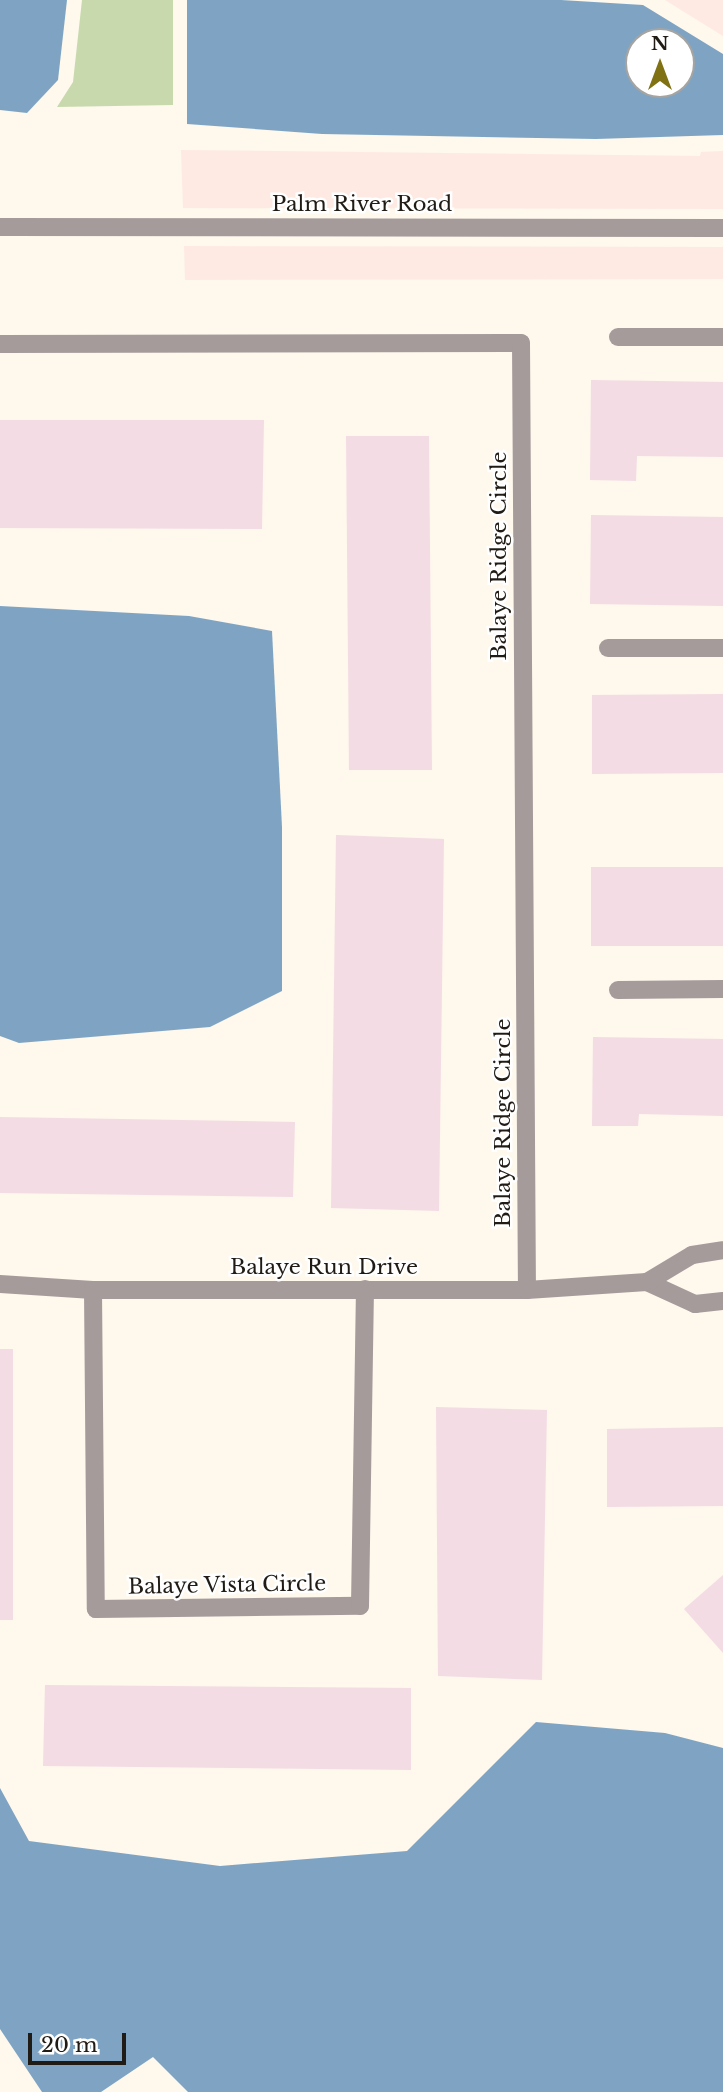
<!DOCTYPE html>
<html>
<head>
<meta charset="utf-8">
<style>
  body { margin:0 }
  #map { position:relative; width:723px; height:2092px; overflow:hidden; background:#fef8ed; font-family:"Libre Baskerville",serif }
  div>[style] { position:absolute }
  [style*='--x'] { left:calc(var(--x)*1px); top:calc(var(--y)*1px); width:calc(var(--w)*1px); rotate:calc(var(--a)*1deg) }
  .commercial>* { inset:0; background:#feeae3 }
  .green>* { inset:0; background:#c9d9ae }
  .water>* { inset:0; background:#7fa4c3 }
  .building>* { inset:0; background:#f3dce4 }
  .minor>* { height:18px; margin:-9px; padding:0 9px; transform-origin:9px; border-radius:9px; background:#a59b9b }
  .tertiary>* { height:18px; margin:-9px; padding:0 9px; transform-origin:9px; border-radius:9px; background:#a59b9b }
  span { translate:-50% -50%; white-space:nowrap; text-align:center; line-height:1.15; -webkit-text-stroke:5px #fff; paint-order:stroke }
  .street-label { font-size:21px; color:#201c15 }
  .north { position:absolute; left:625px; top:28px; width:70px; height:70px; box-sizing:border-box; background:#fff; border:2px solid #a6a4a1; border-radius:50%; rotate:0deg; font-size:19px; font-weight:700; line-height:28px; text-align:center; color:#201c15 }
  .north::after { content:''; display:block; margin:auto; width:24px; height:32px; background:#807212; clip-path:polygon(50% 0,100% 100%,50% 72%,0 100%) }
  .scale { position:absolute; left:28px; top:2033px; width:98px; height:32px; box-sizing:border-box; border:4px solid #201c15; border-top:0; padding-left:9px; font-size:21px; line-height:24px; white-space:nowrap; color:#201c15; -webkit-text-stroke:5px #fff; paint-order:stroke }
</style>
</head>
<body>
<div id="map">
  <div class="commercial">
    <div style="clip-path:polygon(665px 0,723px 0,723px 36px)"></div>
    <div style="clip-path:polygon(181px 150px,700px 156px,701px 152px,723px 151px,723px 209px,183px 208px)"></div>
    <div style="clip-path:polygon(184px 246px,723px 247px,723px 279px,185px 280px)"></div>
  </div>
  <div class="green">
    <div style="clip-path:polygon(82px 0,173px 0,173px 105px,57px 107px,73px 82px)"></div>
  </div>
  <div class="water">
    <div style="clip-path:polygon(0 0,67px 0,58px 80px,27px 113px,0 110px)"></div>
    <div style="clip-path:polygon(evenodd,187px 0,561px 0,643px 5px,723px 54px,723px 135px,596px 139px,322px 134px,187px 124px,187px 0,639px 42px,681px 42px,681px 84px,639px 84px,639px 42px)"></div>
    <div style="clip-path:polygon(0 606px,189px 616px,272px 631px,282px 827px,282px 991px,210px 1027px,19px 1043px,0 1036px)"></div>
    <div style="clip-path:polygon(536px 1722px,665px 1733px,723px 1748px,723px 2092px,188px 2092px,153px 2057px,101px 2092px,42px 2092px,0 2029px,0 1788px,29px 1841px,220px 1866px,407px 1851px)"></div>
  </div>
  <div class="building">
    <div style="clip-path:polygon(591px 380px,723px 382px,723px 457px,637px 456px,636px 481px,590px 480px)"></div>
    <div style="clip-path:polygon(0 420px,264px 420px,262px 529px,0 528px)"></div>
    <div style="clip-path:polygon(346px 436px,429px 436px,432px 770px,349px 770px)"></div>
    <div style="clip-path:polygon(591px 515px,723px 517px,723px 606px,590px 604px)"></div>
    <div style="clip-path:polygon(723px 694px,723px 773px,592px 774px,592px 695px)"></div>
    <div style="clip-path:polygon(336px 835px,444px 839px,439px 1211px,331px 1208px)"></div>
    <div style="clip-path:polygon(591px 867px,723px 867px,723px 946px,591px 946px)"></div>
    <div style="clip-path:polygon(593px 1037px,723px 1039px,723px 1116px,639px 1114px,638px 1126px,592px 1126px)"></div>
    <div style="clip-path:polygon(0 1117px,295px 1122px,293px 1197px,0 1193px)"></div>
    <div style="clip-path:polygon(0 1349px,13px 1349px,13px 1620px,0 1620px)"></div>
    <div style="clip-path:polygon(436px 1407px,547px 1410px,542px 1680px,438px 1676px)"></div>
    <div style="clip-path:polygon(723px 1427px,723px 1506px,607px 1507px,607px 1429px)"></div>
    <div style="clip-path:polygon(723px 1575px,723px 1653px,684px 1609px)"></div>
    <div style="clip-path:polygon(45px 1685px,411px 1688px,411px 1770px,43px 1766px)"></div>
  </div>
  <div class="minor">
    <div style="--x:618;--y:337;--w:105;--a:0"></div>
    <div style="--x:0;--y:344;--w:521;--a:-0.11"></div>
    <div style="--x:521;--y:343;--w:947;--a:89.64"></div>
    <div style="--x:608;--y:648;--w:115;--a:0"></div>
    <div style="--x:618;--y:990;--w:105;--a:-0.5"></div>
    <div style="--x:647;--y:1282;--w:53;--a:24.6"></div>
    <div style="--x:695;--y:1304;--w:28;--a:-6"></div>
    <div style="--x:0;--y:1284;--w:93;--a:3.7"></div>
    <div style="--x:93;--y:1290;--w:434;--a:0"></div>
    <div style="--x:527;--y:1290;--w:120;--a:-3.8"></div>
    <div style="--x:647;--y:1282;--w:52;--a:-31"></div>
    <div style="--x:692;--y:1255;--w:31;--a:-9"></div>
    <div style="--x:93;--y:1290;--w:319;--a:89.5"></div>
    <div style="--x:96;--y:1609;--w:264;--a:-0.7"></div>
    <div style="--x:360;--y:1606;--w:317;--a:-89.1"></div>
  </div>
  <div class="tertiary">
    <div style="--x:0;--y:227;--w:723;--a:0.08"></div>
  </div>
  <div class="street-label">
    <span style="left:362px;top:204px">Palm River Road</span>
    <span style="left:499px;top:556px;rotate:-90deg">Balaye Ridge Circle</span>
    <span style="left:503px;top:1123px;rotate:-90deg">Balaye Ridge Circle</span>
    <span style="left:324px;top:1267px">Balaye Run Drive</span>
    <span style="left:227px;top:1585px;rotate:-1deg">Balaye Vista Circle</span>
  </div>
  <div class="north">N</div>
  <div class="scale">20 m</div>
</div>
</body>
</html>
